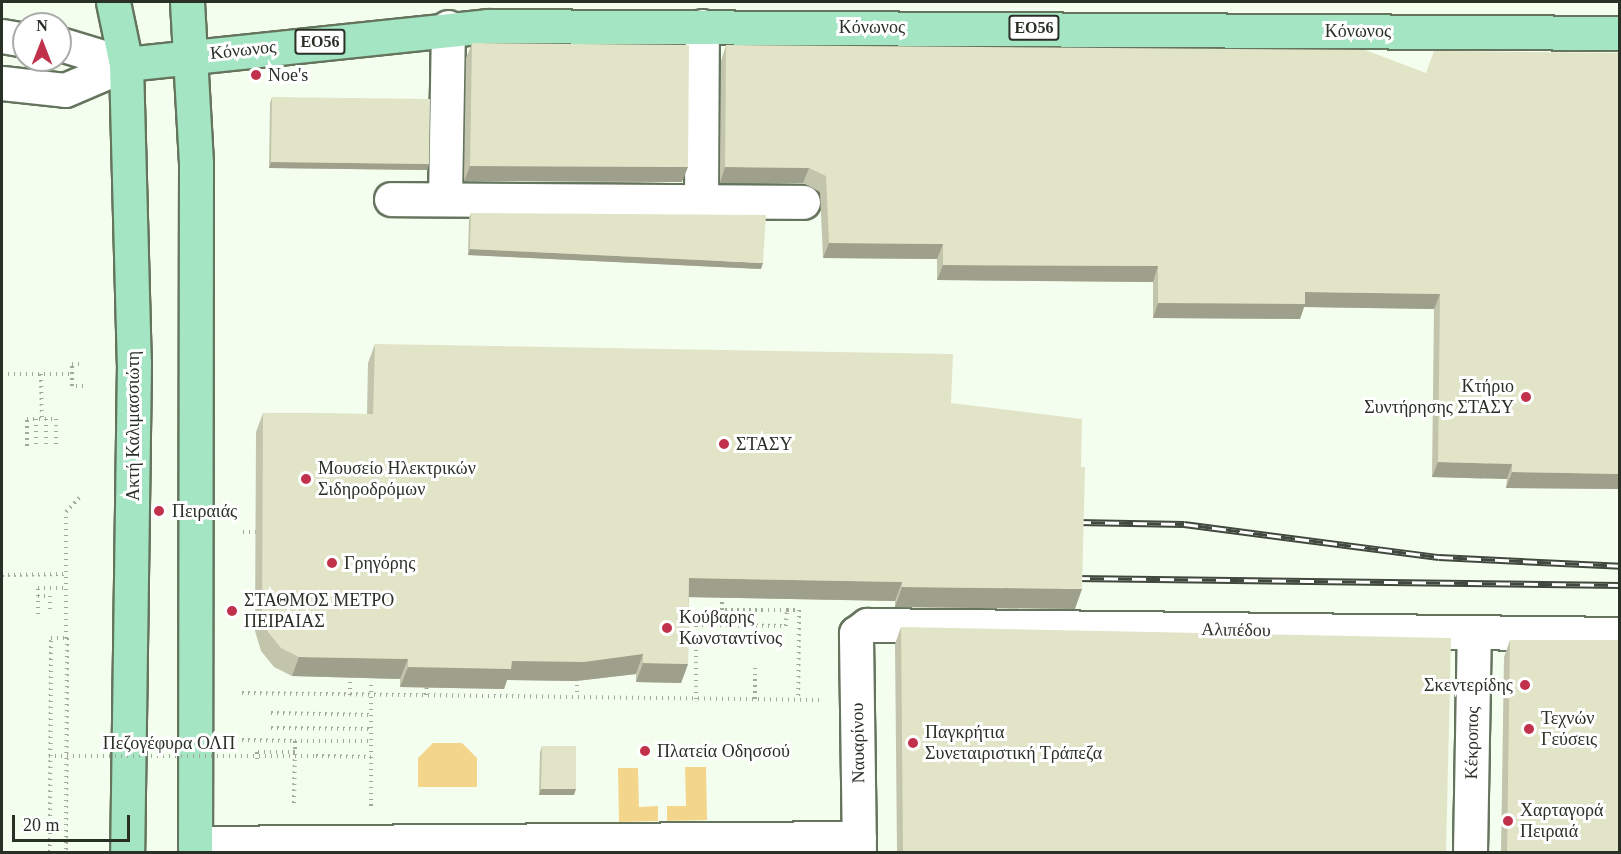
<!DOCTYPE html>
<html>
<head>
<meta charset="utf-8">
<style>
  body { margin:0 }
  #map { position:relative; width:1621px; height:854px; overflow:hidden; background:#f4feef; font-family:Georgia,serif }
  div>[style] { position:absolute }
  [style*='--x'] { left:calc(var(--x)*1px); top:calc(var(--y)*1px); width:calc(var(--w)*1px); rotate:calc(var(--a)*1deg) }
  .green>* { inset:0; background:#f4d58c }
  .path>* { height:4px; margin-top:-2px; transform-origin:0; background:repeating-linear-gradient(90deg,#a1aa9d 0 1.5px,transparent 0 6px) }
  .roads { filter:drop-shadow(2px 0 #65745d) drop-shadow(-2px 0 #65745d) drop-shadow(0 2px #65745d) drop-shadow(0 -2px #65745d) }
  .minor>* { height:33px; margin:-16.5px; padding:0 16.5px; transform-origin:16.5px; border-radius:16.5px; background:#fff }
  .major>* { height:33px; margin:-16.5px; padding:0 16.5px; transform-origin:16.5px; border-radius:16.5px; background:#a4e6c4 }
  .rail>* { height:7px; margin-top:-3.5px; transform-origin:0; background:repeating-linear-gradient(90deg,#fff 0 14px,#41483e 0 28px); box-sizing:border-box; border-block:2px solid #41483e }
  .path-bridge>* { height:4px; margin-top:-2px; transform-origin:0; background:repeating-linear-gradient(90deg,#a1aa9d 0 1.5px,transparent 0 6px) }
  .wall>* { inset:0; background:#c2c4ab }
  .shaded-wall>* { inset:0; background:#9ea08b }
  .building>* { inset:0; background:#e2e4c7 }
  .dots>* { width:16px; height:16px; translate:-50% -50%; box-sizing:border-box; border:3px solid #fff; border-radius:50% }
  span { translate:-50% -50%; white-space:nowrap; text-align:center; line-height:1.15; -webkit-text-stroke:6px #fff; paint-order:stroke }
  .shield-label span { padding:2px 4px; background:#fff; border:2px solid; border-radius:4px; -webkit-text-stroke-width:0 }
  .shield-label { font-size:16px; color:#293026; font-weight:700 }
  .street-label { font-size:18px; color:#293026 }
  .poi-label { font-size:18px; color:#293026 }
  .left { translate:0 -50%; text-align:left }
  .right { translate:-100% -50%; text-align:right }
  .frame { position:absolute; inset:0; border:3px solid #293026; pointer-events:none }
  .north { position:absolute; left:12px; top:12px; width:60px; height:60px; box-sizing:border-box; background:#fff; border:2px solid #a9aca8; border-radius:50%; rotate:0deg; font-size:16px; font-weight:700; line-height:24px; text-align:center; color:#293026 }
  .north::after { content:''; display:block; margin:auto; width:21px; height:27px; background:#c2314b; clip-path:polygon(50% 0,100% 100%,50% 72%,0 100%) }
  .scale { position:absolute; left:12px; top:815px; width:118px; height:27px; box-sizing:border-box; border:3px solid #293026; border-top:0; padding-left:8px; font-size:18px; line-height:21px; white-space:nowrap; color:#293026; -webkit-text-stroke:4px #fff; paint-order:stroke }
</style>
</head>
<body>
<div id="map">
  <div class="green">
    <div style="clip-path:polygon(433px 743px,462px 743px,477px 758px,477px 787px,418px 787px,418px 758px)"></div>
    <div style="clip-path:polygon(685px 767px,706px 767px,707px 820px,667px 821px,667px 806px,686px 806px)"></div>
    <div style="clip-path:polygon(618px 768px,638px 768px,639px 807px,658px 806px,658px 821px,619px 822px)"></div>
  </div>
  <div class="path">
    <div style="--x:2;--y:374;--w:70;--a:0"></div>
    <div style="--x:41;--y:374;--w:45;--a:88.7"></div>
    <div style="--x:83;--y:386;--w:11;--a:180"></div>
    <div style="--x:72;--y:386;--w:22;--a:-90"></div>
    <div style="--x:72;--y:364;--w:11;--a:0"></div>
    <div style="--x:36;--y:419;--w:27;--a:90"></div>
    <div style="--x:46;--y:419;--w:27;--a:90"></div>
    <div style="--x:27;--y:446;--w:27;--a:-90"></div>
    <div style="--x:27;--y:419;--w:29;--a:0"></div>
    <div style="--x:56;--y:419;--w:27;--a:90"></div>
    <div style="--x:243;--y:532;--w:13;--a:0"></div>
    <div style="--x:2;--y:575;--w:64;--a:-0.9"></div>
    <div style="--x:38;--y:596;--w:12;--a:0"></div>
    <div style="--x:50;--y:596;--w:18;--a:90"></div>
    <div style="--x:787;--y:610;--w:12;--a:0"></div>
    <div style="--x:799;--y:610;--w:90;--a:90.6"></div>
    <div style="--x:38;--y:614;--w:26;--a:-90"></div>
    <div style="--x:38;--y:588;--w:28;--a:0"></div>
    <div style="--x:66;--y:638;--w:126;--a:-90"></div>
    <div style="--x:66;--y:512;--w:23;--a:-47"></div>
    <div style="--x:577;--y:685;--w:12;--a:90"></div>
    <div style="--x:242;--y:693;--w:578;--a:0.69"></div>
    <div style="--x:350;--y:695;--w:17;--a:-90"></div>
    <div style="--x:426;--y:695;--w:11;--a:-85"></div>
    <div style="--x:696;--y:699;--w:74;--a:-90"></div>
    <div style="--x:696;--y:625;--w:90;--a:0.6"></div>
    <div style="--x:786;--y:626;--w:16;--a:-86"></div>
    <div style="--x:787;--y:610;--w:65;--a:180"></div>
    <div style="--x:722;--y:610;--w:16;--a:-90"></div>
    <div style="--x:755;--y:699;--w:35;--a:-90"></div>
    <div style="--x:271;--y:713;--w:100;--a:1.1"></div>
    <div style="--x:271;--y:728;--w:100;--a:0.6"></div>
    <div style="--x:242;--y:740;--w:53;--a:1.1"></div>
    <div style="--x:295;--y:741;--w:11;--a:90"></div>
    <div style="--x:295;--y:752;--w:38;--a:180"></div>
    <div style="--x:257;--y:752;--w:12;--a:90"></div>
    <div style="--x:295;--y:741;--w:76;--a:0"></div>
    <div style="--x:316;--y:756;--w:55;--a:1"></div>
    <div style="--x:294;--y:803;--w:51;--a:-88.9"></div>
    <div style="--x:371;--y:806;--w:125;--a:-90"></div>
    <div style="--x:50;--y:852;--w:214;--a:-89.7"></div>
    <div style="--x:51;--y:638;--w:16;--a:0"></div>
    <div style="--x:67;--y:638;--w:214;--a:90.3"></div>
  </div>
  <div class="roads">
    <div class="minor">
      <div style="--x:2;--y:36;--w:22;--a:10"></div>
      <div style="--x:60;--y:44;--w:69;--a:16.9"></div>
      <div style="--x:2;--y:83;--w:63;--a:6.3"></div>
      <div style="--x:65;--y:90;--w:66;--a:-23.1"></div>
      <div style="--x:391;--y:199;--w:412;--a:0.4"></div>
      <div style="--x:445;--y:199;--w:172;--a:-89"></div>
      <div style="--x:701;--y:201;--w:175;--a:-89.7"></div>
      <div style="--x:195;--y:843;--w:664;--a:-0.43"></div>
      <div style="--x:859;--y:852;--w:219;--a:-90.8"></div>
      <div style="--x:856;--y:633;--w:14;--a:-36"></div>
      <div style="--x:867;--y:625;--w:753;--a:0.68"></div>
      <div style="--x:1470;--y:852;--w:219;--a:-89"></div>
    </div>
    <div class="major">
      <div style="--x:113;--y:2;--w:63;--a:78.2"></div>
      <div style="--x:126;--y:64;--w:299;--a:88.5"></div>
      <div style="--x:134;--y:363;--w:489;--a:90.8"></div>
      <div style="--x:187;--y:2;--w:161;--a:86.8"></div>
      <div style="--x:196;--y:163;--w:689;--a:90.08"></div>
      <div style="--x:126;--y:64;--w:363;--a:-6"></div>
      <div style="--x:487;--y:26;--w:1133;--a:0.35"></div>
    </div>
  </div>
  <div class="rail">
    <div style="--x:1077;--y:522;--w:107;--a:1.1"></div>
    <div style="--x:1184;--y:524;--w:257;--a:7.4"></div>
    <div style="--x:1439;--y:557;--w:181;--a:2.8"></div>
    <div style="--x:1076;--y:578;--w:544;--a:0.74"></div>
  </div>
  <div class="path-bridge">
    <div style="--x:49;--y:756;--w:267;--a:0"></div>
  </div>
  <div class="wall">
    <div style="clip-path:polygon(472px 43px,682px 182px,464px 181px,466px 58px)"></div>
    <div style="clip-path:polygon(726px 45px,1426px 73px,1620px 53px,1620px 489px,1506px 488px,1507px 479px,1432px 477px,1434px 309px,1304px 307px,1300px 319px,1153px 318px,1153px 282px,937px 280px,937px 259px,823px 258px,820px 192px,803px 183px,720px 183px,721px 61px)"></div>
    <div style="clip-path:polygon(272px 97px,429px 164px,427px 170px,269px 168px,270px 103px)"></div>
    <div style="clip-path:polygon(471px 213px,761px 269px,468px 255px,469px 218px)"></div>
    <div style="clip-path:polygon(375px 344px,951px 403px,1075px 609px,895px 607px,895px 601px,689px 597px,688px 664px,681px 683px,636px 682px,636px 674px,576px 681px,507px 680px,504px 689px,400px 687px,400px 679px,292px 676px,274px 667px,261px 651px,255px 631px,256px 432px,263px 413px,367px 414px,368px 363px)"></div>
    <div style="clip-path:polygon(901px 627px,1446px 852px,897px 852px,895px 644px)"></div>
    <div style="clip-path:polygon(1510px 640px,1620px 852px,1501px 852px,1504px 657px)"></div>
    <div style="clip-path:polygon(542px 746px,574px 795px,539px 795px,540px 752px)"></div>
  </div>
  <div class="shaded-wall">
    <div style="clip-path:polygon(271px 162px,429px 164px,427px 170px,269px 168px)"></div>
    <div style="clip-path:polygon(470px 166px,688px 167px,682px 182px,464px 181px)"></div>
    <div style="clip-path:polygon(725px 167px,809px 168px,803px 183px,720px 183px)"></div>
    <div style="clip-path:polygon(829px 243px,943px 244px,937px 259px,823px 258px)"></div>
    <div style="clip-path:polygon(470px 249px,763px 263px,761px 269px,468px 255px)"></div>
    <div style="clip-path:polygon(943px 265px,1158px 266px,1153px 282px,937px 280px)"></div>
    <div style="clip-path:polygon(1305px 292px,1440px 294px,1434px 309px,1304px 307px,1300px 319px,1153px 318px,1158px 303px)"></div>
    <div style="clip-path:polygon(1438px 462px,1512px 464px,1507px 479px,1432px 477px)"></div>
    <div style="clip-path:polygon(1512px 472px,1620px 474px,1620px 489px,1506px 488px)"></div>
    <div style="clip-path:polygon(689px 578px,902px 582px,895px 601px,682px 597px)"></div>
    <div style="clip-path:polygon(902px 587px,1082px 589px,1075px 609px,895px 607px)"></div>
    <div style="clip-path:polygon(643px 654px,636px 674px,576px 681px,507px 680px,504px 689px,400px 687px,408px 667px,512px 661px)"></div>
    <div style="clip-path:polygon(299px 657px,408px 659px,400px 679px,292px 676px)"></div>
    <div style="clip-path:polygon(643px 663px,688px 664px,681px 683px,636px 682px)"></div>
    <div style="clip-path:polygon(541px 789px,576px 789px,574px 795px,539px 795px)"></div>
  </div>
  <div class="building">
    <div style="clip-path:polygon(472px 43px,689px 45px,688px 167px,470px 166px)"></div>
    <div style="clip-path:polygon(726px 45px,1365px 50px,1426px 73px,1434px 51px,1620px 53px,1620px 474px,1512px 472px,1512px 464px,1438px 462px,1440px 294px,1305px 292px,1305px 304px,1158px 303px,1158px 266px,943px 265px,943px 244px,829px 243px,826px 176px,809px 168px,725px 167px)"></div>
    <div style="clip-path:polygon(272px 97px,430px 99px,429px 164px,271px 162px)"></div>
    <div style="clip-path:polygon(471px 213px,766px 215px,763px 263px,470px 249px)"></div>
    <div style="clip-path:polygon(375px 344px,953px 354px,951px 403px,1082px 419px,1081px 467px,1085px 467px,1082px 589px,902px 587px,902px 582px,689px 578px,688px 664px,643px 663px,643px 654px,584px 662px,512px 661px,511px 669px,408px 667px,408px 659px,299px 657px,281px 648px,268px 632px,262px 612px,263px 413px,373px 414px)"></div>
    <div style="clip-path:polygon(901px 627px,1451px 638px,1446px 852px,903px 852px)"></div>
    <div style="clip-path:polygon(1510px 640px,1620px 640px,1620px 852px,1507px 852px)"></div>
    <div style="clip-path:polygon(542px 746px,576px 746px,576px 789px,541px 789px)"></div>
  </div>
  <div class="dots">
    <div style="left:256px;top:75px;background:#c2314b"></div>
    <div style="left:1526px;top:397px;background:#c2314b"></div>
    <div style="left:724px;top:444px;background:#c2314b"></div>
    <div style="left:306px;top:479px;background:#c2314b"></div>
    <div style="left:159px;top:511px;background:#c2314b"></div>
    <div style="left:332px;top:563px;background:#c2314b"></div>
    <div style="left:232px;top:611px;background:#c2314b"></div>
    <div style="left:667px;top:628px;background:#c2314b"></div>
    <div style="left:1525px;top:685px;background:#c2314b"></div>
    <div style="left:1529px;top:729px;background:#c2314b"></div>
    <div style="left:913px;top:743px;background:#c2314b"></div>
    <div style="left:645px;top:751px;background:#c2314b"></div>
    <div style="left:1508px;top:821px;background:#c2314b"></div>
  </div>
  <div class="shield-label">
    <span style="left:1034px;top:28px">ΕΟ56</span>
    <span style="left:320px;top:42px">ΕΟ56</span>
  </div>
  <div class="street-label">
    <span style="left:872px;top:27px">Κόνωνος</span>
    <span style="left:1358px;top:31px">Κόνωνος</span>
    <span style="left:243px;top:50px;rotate:-6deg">Κόνωνος</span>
    <span style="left:133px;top:426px;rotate:-90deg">Ακτή Καλιμασσιώτη</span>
    <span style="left:1236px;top:630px;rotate:1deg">Αλιπέδου</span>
    <span style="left:169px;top:743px">Πεζογέφυρα ΟΛΠ</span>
    <span style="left:858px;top:743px;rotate:-91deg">Ναυαρίνου</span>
    <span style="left:1472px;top:743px;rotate:-89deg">Κέκροπος</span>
  </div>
  <div class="poi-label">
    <span class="left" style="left:268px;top:75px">Noe's</span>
    <span class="right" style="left:1514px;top:397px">Κτήριο<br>Συντήρησης ΣΤΑΣΥ</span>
    <span class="left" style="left:736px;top:444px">ΣΤΑΣΥ</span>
    <span class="left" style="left:318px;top:479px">Μουσείο Ηλεκτρικών<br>Σιδηροδρόμων</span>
    <span class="left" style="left:172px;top:511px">Πειραιάς</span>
    <span class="left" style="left:344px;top:563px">Γρηγόρης</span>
    <span class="left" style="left:244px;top:611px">ΣΤΑΘΜΟΣ ΜΕΤΡΟ<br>ΠΕΙΡΑΙΑΣ</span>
    <span class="left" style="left:679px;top:628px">Κούβαρης<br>Κωνσταντίνος</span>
    <span class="right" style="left:1513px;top:685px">Σκεντερίδης</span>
    <span class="left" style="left:1541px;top:729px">Τεχνών<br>Γεύσεις</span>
    <span class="left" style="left:925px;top:743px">Παγκρήτια<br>Συνεταιριστική Τράπεζα</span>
    <span class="left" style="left:657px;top:751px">Πλατεία Οδησσού</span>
    <span class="left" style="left:1520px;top:821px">Χαρταγορά<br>Πειραιά</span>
  </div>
  <div class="frame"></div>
  <div class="north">N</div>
  <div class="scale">20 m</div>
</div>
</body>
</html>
